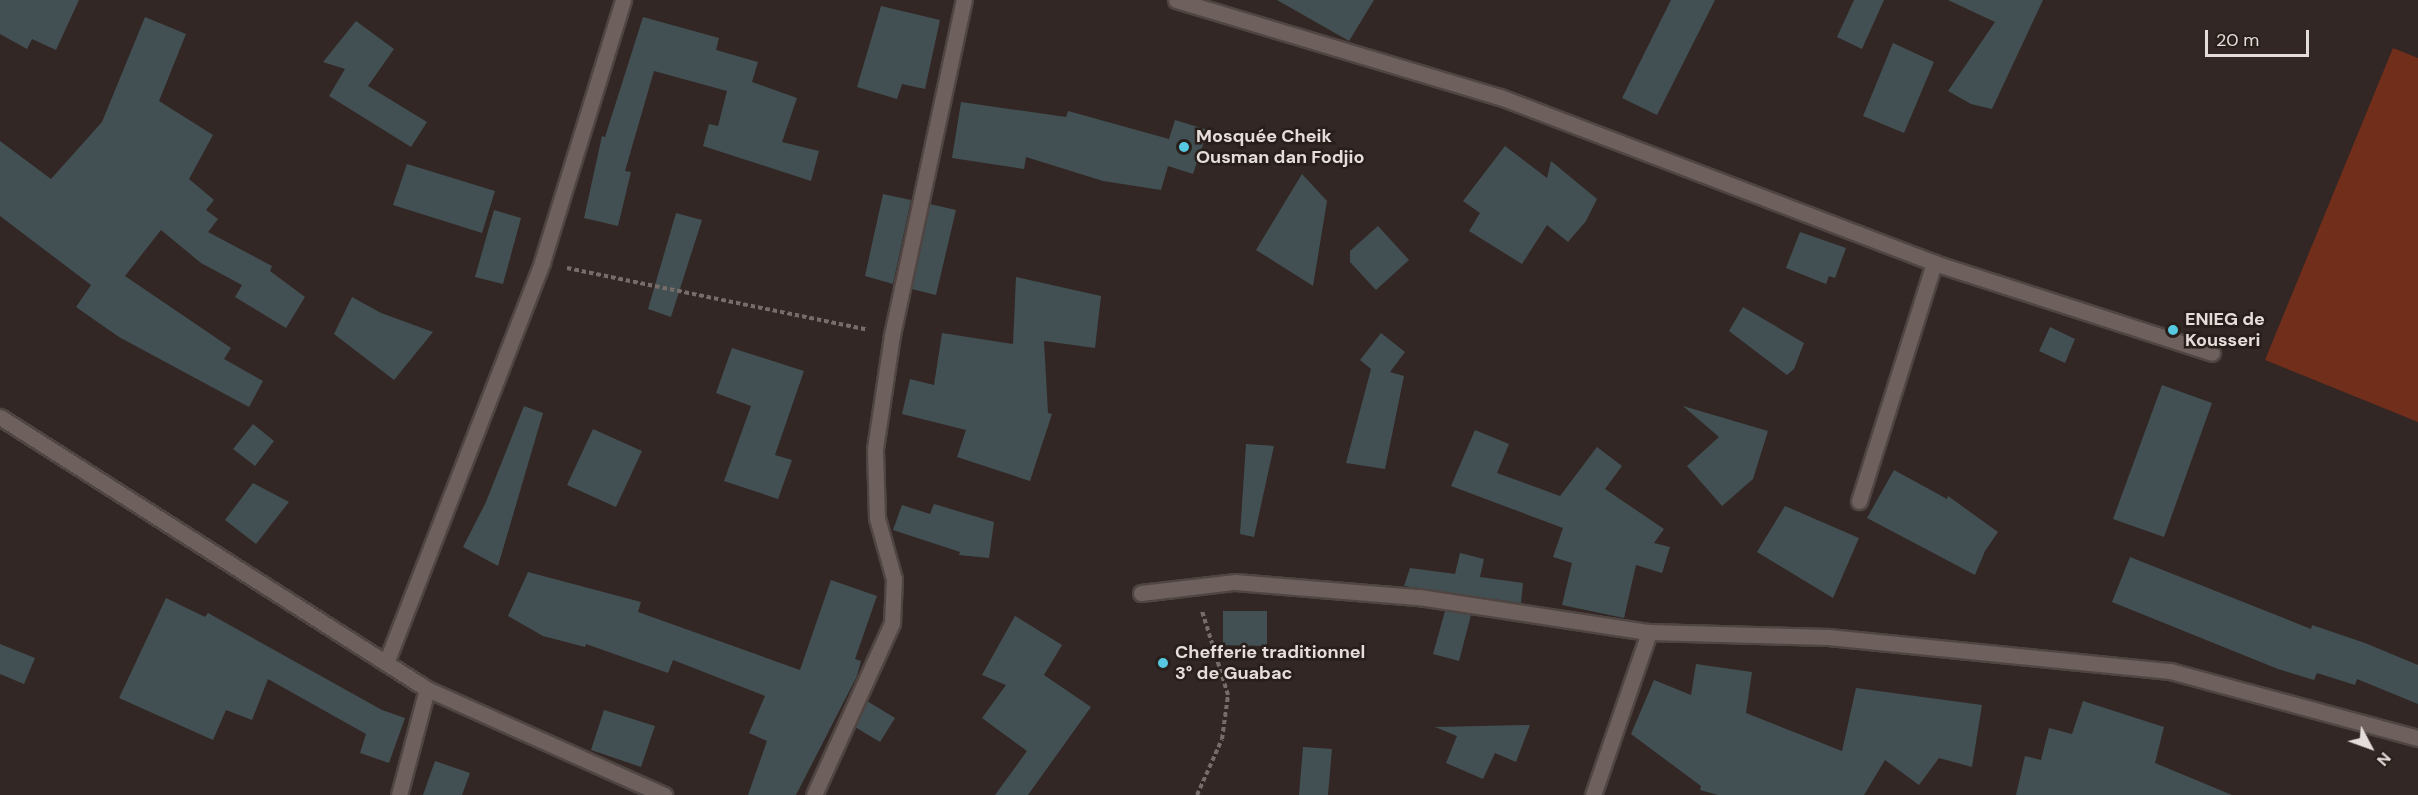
<!DOCTYPE html>
<html>
<head>
<meta charset="utf-8">
<style>
  body { margin:0 }
  #map { position:relative; width:2418px; height:795px; overflow:hidden; background:#322724; font-family:"DM Sans",sans-serif }
  div>[style] { position:absolute }
  [style*='--x'] { left:calc(var(--x)*1px); top:calc(var(--y)*1px); width:calc(var(--w)*1px); rotate:calc(var(--a)*1deg) }
  .green>* { inset:0; background:#712e1b }
  .building>* { inset:0; background:#425053 }
  .path>* { height:4px; margin-top:-2px; transform-origin:0; background:repeating-linear-gradient(90deg,#766c69 0 4.5px,transparent 0 7.5px) }
  .roads { filter:drop-shadow(2px 0 #4f4543) drop-shadow(-2px 0 #4f4543) drop-shadow(0 2px #4f4543) drop-shadow(0 -2px #4f4543) }
  .street>* { height:15px; margin:-7.5px; padding:0 7.5px; transform-origin:7.5px; border-radius:7.5px; background:#6e605c }
  .dots>* { width:16px; height:16px; translate:-50% -50%; box-sizing:border-box; border:3px solid #281e1a; border-radius:50% }
  span { translate:-50% -50%; white-space:nowrap; text-align:center; line-height:1.15; -webkit-text-stroke:5px #281e1a; paint-order:stroke }
  .poi-label { font-size:18px; color:#e5dddb; font-weight:700 }
  .left { translate:0 -50%; text-align:left }
  .north { position:absolute; left:2340px; top:717px; width:60px; height:60px; -webkit-text-stroke:4px #281e1a; paint-order:stroke; rotate:131deg; font-size:16px; font-weight:700; line-height:24px; text-align:center; color:#e5dddb }
  .north::after { content:''; display:block; margin:auto; width:21px; height:27px; background:#e5dddb; clip-path:polygon(50% 0,100% 100%,50% 72%,0 100%) }
  .scale { position:absolute; left:2205px; top:30px; width:104px; height:27px; box-sizing:border-box; border:3px solid #e5dddb; border-top:0; padding-left:8px; font-size:18px; line-height:21px; white-space:nowrap; color:#e5dddb; -webkit-text-stroke:4px #281e1a; paint-order:stroke }
</style>
</head>
<body>
<div id="map">
  <div class="green">
    <div style="clip-path:polygon(2393px 48px,2418px 58px,2418px 422px,2265px 360px)"></div>
  </div>
  <div class="building">
    <div style="clip-path:polygon(0 0,79px 0,56px 50px,32px 39px,27px 49px,0 34px)"></div>
    <div style="clip-path:polygon(1277px 0,1374px 0,1349px 41px)"></div>
    <div style="clip-path:polygon(1671px 0,1715px 0,1657px 115px,1622px 98px)"></div>
    <div style="clip-path:polygon(1854px 0,1884px 0,1862px 49px,1837px 37px)"></div>
    <div style="clip-path:polygon(1948px 0,2043px 0,1992px 109px,1971px 104px,1948px 91px,1995px 22px)"></div>
    <div style="clip-path:polygon(881px 6px,940px 20px,925px 89px,902px 84px,897px 99px,857px 87px)"></div>
    <div style="clip-path:polygon(145px 17px,186px 34px,159px 101px,213px 135px,189px 179px,214px 200px,206px 210px,218px 219px,208px 232px,272px 266px,270px 271px,305px 297px,286px 328px,235px 297px,242px 285px,201px 263px,161px 230px,125px 276px,231px 348px,224px 359px,263px 381px,249px 407px,119px 337px,76px 307px,91px 285px,0 216px,0 141px,51px 179px,102px 122px)"></div>
    <div style="clip-path:polygon(643px 17px,719px 38px,716px 50px,758px 62px,752px 82px,797px 98px,782px 142px,819px 151px,811px 181px,703px 146px,709px 124px,718px 126px,727px 91px,654px 71px,625px 171px,631px 172px,618px 226px,584px 218px,602px 136px,605px 137px)"></div>
    <div style="clip-path:polygon(356px 21px,394px 49px,368px 86px,427px 122px,411px 147px,329px 96px,345px 69px,323px 62px)"></div>
    <div style="clip-path:polygon(1893px 43px,1934px 62px,1904px 133px,1863px 116px)"></div>
    <div style="clip-path:polygon(961px 102px,1066px 117px,1068px 111px,1169px 139px,1175px 120px,1208px 130px,1193px 174px,1168px 166px,1161px 190px,1103px 181px,1026px 157px,1024px 169px,952px 158px)"></div>
    <div style="clip-path:polygon(1505px 146px,1547px 178px,1551px 161px,1597px 199px,1586px 221px,1568px 242px,1547px 225px,1522px 264px,1469px 231px,1480px 213px,1463px 201px)"></div>
    <div style="clip-path:polygon(407px 164px,495px 191px,482px 233px,393px 205px)"></div>
    <div style="clip-path:polygon(1302px 174px,1327px 201px,1313px 286px,1256px 250px)"></div>
    <div style="clip-path:polygon(883px 194px,911px 200px,893px 284px,865px 276px)"></div>
    <div style="clip-path:polygon(930px 204px,956px 210px,936px 295px,912px 289px)"></div>
    <div style="clip-path:polygon(494px 210px,521px 218px,503px 284px,475px 277px)"></div>
    <div style="clip-path:polygon(676px 213px,702px 220px,671px 317px,648px 309px)"></div>
    <div style="clip-path:polygon(1378px 226px,1409px 260px,1376px 290px,1350px 262px,1350px 251px)"></div>
    <div style="clip-path:polygon(1800px 232px,1846px 248px,1835px 278px,1829px 276px,1826px 284px,1786px 268px)"></div>
    <div style="clip-path:polygon(1016px 277px,1101px 296px,1095px 348px,1044px 341px,1048px 413px,1052px 414px,1030px 481px,957px 457px,966px 430px,902px 414px,910px 379px,934px 385px,942px 333px,1013px 344px)"></div>
    <div style="clip-path:polygon(352px 297px,381px 313px,433px 332px,394px 380px,334px 334px)"></div>
    <div style="clip-path:polygon(1743px 307px,1804px 343px,1794px 369px,1787px 375px,1729px 331px)"></div>
    <div style="clip-path:polygon(2050px 327px,2075px 339px,2065px 363px,2039px 351px)"></div>
    <div style="clip-path:polygon(1381px 333px,1405px 352px,1390px 372px,1404px 376px,1385px 469px,1346px 463px,1371px 369px,1360px 360px)"></div>
    <div style="clip-path:polygon(732px 348px,804px 371px,775px 455px,792px 460px,778px 499px,724px 481px,751px 406px,716px 393px)"></div>
    <div style="clip-path:polygon(2162px 385px,2212px 403px,2164px 537px,2113px 519px)"></div>
    <div style="clip-path:polygon(524px 406px,543px 413px,498px 566px,463px 547px,486px 502px)"></div>
    <div style="clip-path:polygon(1683px 406px,1768px 431px,1753px 479px,1722px 506px,1687px 466px,1719px 437px)"></div>
    <div style="clip-path:polygon(253px 424px,274px 441px,255px 466px,233px 449px)"></div>
    <div style="clip-path:polygon(593px 429px,642px 451px,616px 507px,567px 485px)"></div>
    <div style="clip-path:polygon(1475px 430px,1509px 444px,1497px 473px,1560px 496px,1597px 447px,1622px 466px,1605px 489px,1664px 529px,1654px 543px,1670px 547px,1662px 573px,1636px 565px,1624px 618px,1562px 605px,1572px 563px,1553px 557px,1563px 528px,1451px 486px)"></div>
    <div style="clip-path:polygon(1246px 444px,1274px 446px,1254px 537px,1240px 534px)"></div>
    <div style="clip-path:polygon(1894px 470px,1947px 499px,1948px 496px,1998px 532px,1985px 551px,1975px 575px,1867px 518px)"></div>
    <div style="clip-path:polygon(253px 483px,289px 502px,256px 544px,225px 520px)"></div>
    <div style="clip-path:polygon(934px 504px,994px 522px,989px 558px,959px 555px,960px 552px,893px 530px,902px 505px,930px 514px)"></div>
    <div style="clip-path:polygon(1785px 506px,1859px 538px,1833px 598px,1757px 552px)"></div>
    <div style="clip-path:polygon(1460px 553px,1484px 559px,1480px 577px,1523px 583px,1521px 603px,1404px 586px,1410px 568px,1455px 574px)"></div>
    <div style="clip-path:polygon(2130px 557px,2311px 629px,2312px 625px,2365px 643px,2418px 665px,2418px 704px,2357px 679px,2355px 685px,2317px 673px,2314px 680px,2278px 669px,2112px 602px)"></div>
    <div style="clip-path:polygon(528px 572px,641px 602px,638px 612px,800px 670px,831px 580px,877px 596px,855px 659px,861px 661px,857px 676px,796px 795px,748px 795px,767px 741px,749px 733px,765px 696px,673px 660px,668px 673px,586px 644px,585px 647px,543px 636px,508px 616px)"></div>
    <div style="clip-path:polygon(166px 598px,205px 617px,208px 613px,382px 710px,405px 718px,389px 763px,360px 753px,366px 734px,268px 679px,252px 720px,226px 710px,213px 740px,119px 698px)"></div>
    <div style="clip-path:polygon(1223px 611px,1267px 611px,1267px 646px,1223px 645px)"></div>
    <div style="clip-path:polygon(1445px 611px,1471px 615px,1459px 661px,1433px 654px)"></div>
    <div style="clip-path:polygon(1015px 616px,1062px 645px,1044px 675px,1091px 707px,1028px 795px,995px 795px,1027px 751px,982px 718px,1006px 685px,982px 675px)"></div>
    <div style="clip-path:polygon(0 644px,35px 658px,24px 684px,0 674px)"></div>
    <div style="clip-path:polygon(1696px 664px,1752px 672px,1746px 713px,1842px 751px,1856px 688px,1982px 705px,1972px 767px,1939px 758px,1919px 785px,1885px 760px,1864px 795px,1718px 795px,1700px 790px,1701px 786px,1631px 734px,1654px 680px,1691px 695px)"></div>
    <div style="clip-path:polygon(867px 701px,895px 718px,880px 742px,855px 727px)"></div>
    <div style="clip-path:polygon(2083px 701px,2164px 727px,2155px 763px,2232px 795px,2016px 795px,2025px 756px,2041px 760px,2049px 728px,2072px 734px)"></div>
    <div style="clip-path:polygon(604px 710px,655px 726px,641px 767px,591px 750px)"></div>
    <div style="clip-path:polygon(1530px 725px,1516px 762px,1495px 753px,1483px 779px,1446px 763px,1457px 736px,1435px 727px)"></div>
    <div style="clip-path:polygon(1303px 747px,1332px 749px,1328px 795px,1299px 795px)"></div>
    <div style="clip-path:polygon(435px 761px,470px 773px,462px 795px,423px 795px)"></div>
  </div>
  <div class="path">
    <div style="--x:567;--y:268;--w:307;--a:11.6"></div>
    <div style="--x:1197;--y:795;--w:61;--a:-65.9"></div>
    <div style="--x:1222;--y:739;--w:44;--a:-82.2"></div>
    <div style="--x:1228;--y:695;--w:88;--a:-107.2"></div>
  </div>
  <div class="roads">
    <div class="street">
      <div style="--x:1176;--y:0;--w:338;--a:16.7"></div>
      <div style="--x:1500;--y:97;--w:465;--a:20.9"></div>
      <div style="--x:1934;--y:263;--w:292;--a:17.9"></div>
      <div style="--x:0;--y:417;--w:506;--a:32.5"></div>
      <div style="--x:427;--y:689;--w:110;--a:104.8"></div>
      <div style="--x:1859;--y:501;--w:250;--a:-72.5"></div>
      <div style="--x:1141;--y:593;--w:95;--a:-6.7"></div>
      <div style="--x:1235;--y:582;--w:185;--a:4.7"></div>
      <div style="--x:1419;--y:597;--w:233;--a:8.7"></div>
      <div style="--x:1649;--y:632;--w:179;--a:1.6"></div>
      <div style="--x:1828;--y:637;--w:344;--a:5.7"></div>
      <div style="--x:2170;--y:671;--w:257;--a:15.1"></div>
      <div style="--x:386;--y:663;--w:430;--a:-68.7"></div>
      <div style="--x:542;--y:262;--w:274;--a:-72.8"></div>
      <div style="--x:427;--y:689;--w:260;--a:24.1"></div>
      <div style="--x:814;--y:795;--w:189;--a:-65.6"></div>
      <div style="--x:892;--y:623;--w:44;--a:-87.4"></div>
      <div style="--x:894;--y:579;--w:63;--a:-105.6"></div>
      <div style="--x:877;--y:518;--w:69;--a:-91.7"></div>
      <div style="--x:875;--y:449;--w:115;--a:-81.5"></div>
      <div style="--x:892;--y:335;--w:343;--a:-77.9"></div>
      <div style="--x:1593;--y:795;--w:172;--a:-71"></div>
    </div>
  </div>
  <div class="dots">
    <div style="left:1184px;top:147px;background:#56c9e1"></div>
    <div style="left:2173px;top:330px;background:#56c9e1"></div>
    <div style="left:1163px;top:663px;background:#56c9e1"></div>
  </div>
  <div class="poi-label">
    <span class="left" style="left:1196px;top:147px">Mosquée Cheik<br>Ousman dan Fodjio</span>
    <span class="left" style="left:2185px;top:330px">ENIEG de<br>Kousseri</span>
    <span class="left" style="left:1175px;top:663px">Chefferie traditionnel<br>3° de Guabac</span>
  </div>
  <div class="north">N</div>
  <div class="scale">20 m</div>
</div>
</body>
</html>
